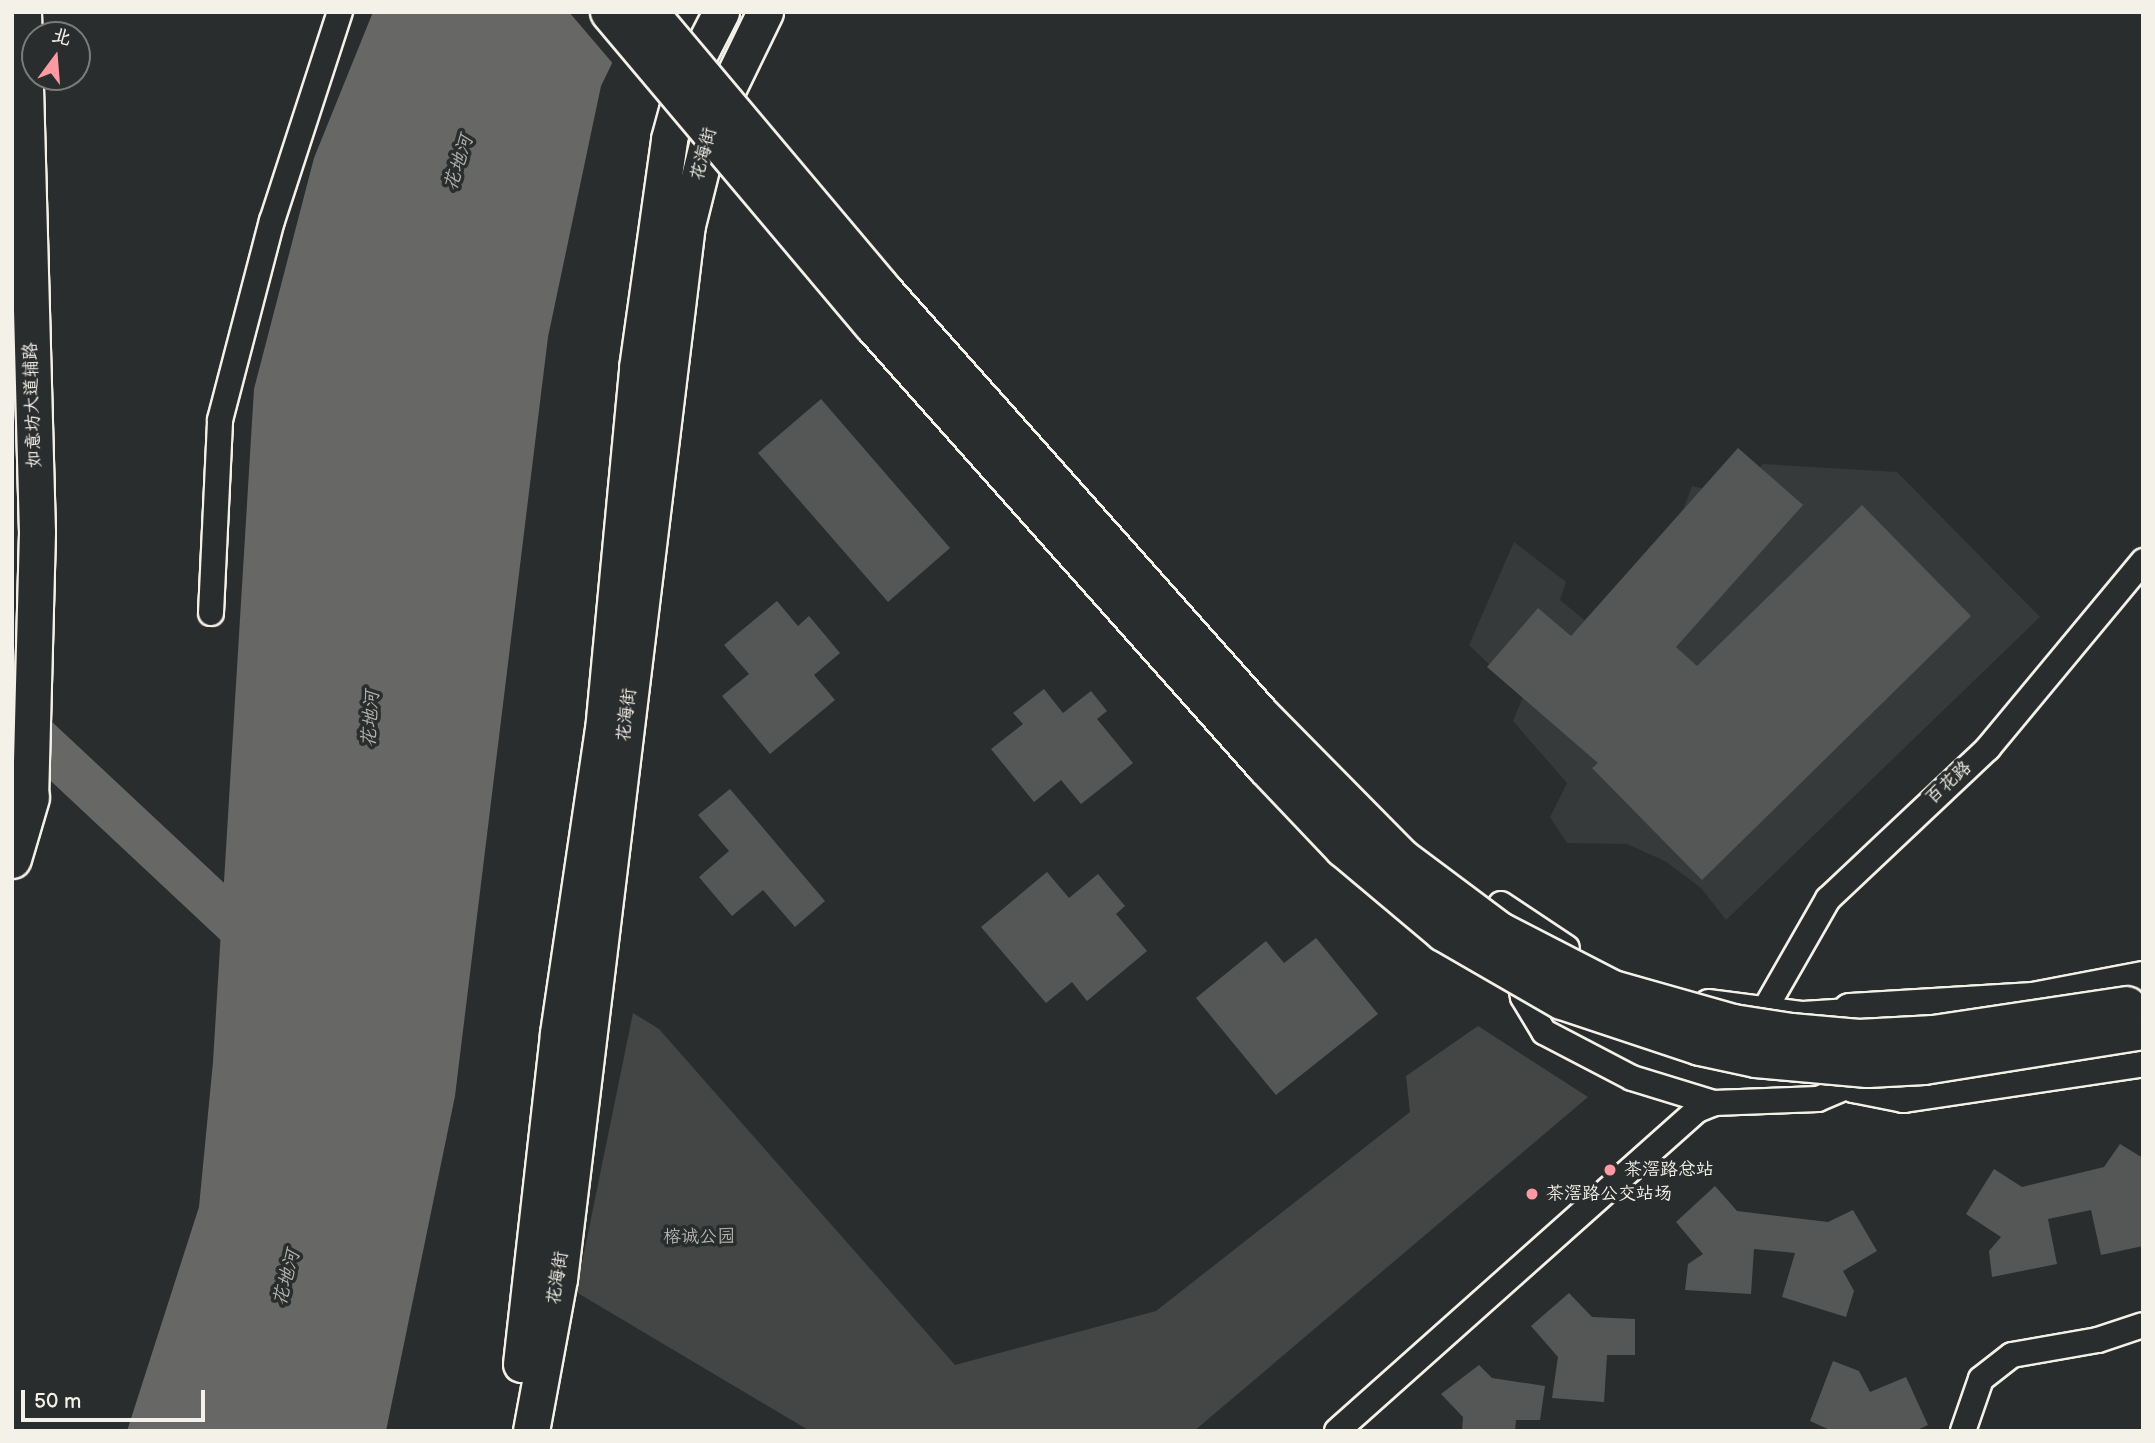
<!DOCTYPE html>
<html>
<head>
<meta charset="utf-8">
<style>
  body { margin:0 }
  #map { position:relative; width:2155px; height:1443px; overflow:hidden; background:#2a2d2e; font-family:"Balsamiq Sans","LXGW WenKai TC",sans-serif }
  div>[style] { position:absolute }
  [style*='--x'] { left:calc(var(--x)*1px); top:calc(var(--y)*1px); width:calc(var(--w)*1px); rotate:calc(var(--a)*1deg) }
  .built>* { inset:0; background:#373a3a }
  .green>* { inset:0; background:#444645 }
  .water>* { inset:0; background:#676866 }
  .pier>* { inset:0; background:#2a2d2e }
  .river>* { height:44px; margin:-22px; padding:0 22px; transform-origin:22px; border-radius:22px; background:#676866 }
  .building>* { inset:0; background:#555756 }
  .roads { filter:drop-shadow(2px 0 #f4f1e8) drop-shadow(-2px 0 #f4f1e8) drop-shadow(0 2px #f4f1e8) drop-shadow(0 -2px #f4f1e8) }
  .street>* { height:24px; margin:-12px; padding:0 12px; transform-origin:12px; border-radius:12px; background:#2a2d2e }
  .secondary>* { height:35px; margin:-17.5px; padding:0 17.5px; transform-origin:17.5px; border-radius:17.5px; background:#2a2d2e }
  .primary>* { height:38px; margin:-19px; padding:0 19px; transform-origin:19px; border-radius:19px; background:#2a2d2e }
  .bridges { filter:drop-shadow(2px 0 #f4f1e8) drop-shadow(-2px 0 #f4f1e8) drop-shadow(0 2px #f4f1e8) drop-shadow(0 -2px #f4f1e8) }
  .primary-bridge>* { height:38px; margin:-19px; padding:0 19px; transform-origin:19px; border-radius:19px; background:#2a2d2e }
  .dots>* { width:19px; height:19px; translate:-50% -50%; box-sizing:border-box; border:4px solid #2a2d2e; border-radius:50% }
  span { translate:-50% -50%; white-space:nowrap; text-align:center; line-height:1.15; -webkit-text-stroke:7px #2a2d2e; paint-order:stroke }
  .street-label { font-size:18px; color:#f4f1e8 }
  .poi-label { font-size:18px; color:#f4f1e8 }
  .left { translate:0 -50%; text-align:left }
  .park-label { font-size:18px; color:#b6b5af }
  .water-label { font-size:19px; color:#b5b3ae; font-style:italic }
  .frame { position:absolute; inset:0; border:14px solid #f4f1e8; pointer-events:none }
  .north { position:absolute; left:21px; top:21px; width:70px; height:70px; box-sizing:border-box; background:#2a2d2e; border:2px solid #7b7b78; border-radius:50%; rotate:16deg; font-size:19px; font-weight:700; line-height:28px; text-align:center; color:#f4f1e8 }
  .north::after { content:''; display:block; margin:auto; width:24px; height:32px; background:#ff9aa2; clip-path:polygon(50% 0,100% 100%,50% 72%,0 100%) }
  .scale { position:absolute; left:21px; top:1390px; width:184px; height:32px; box-sizing:border-box; border:4px solid #f4f1e8; border-top:0; padding-left:9px; font-size:21px; line-height:24px; white-space:nowrap; color:#f4f1e8; -webkit-text-stroke:5px #2a2d2e; paint-order:stroke }
</style>
</head>
<body>
<div id="map">
  <div class="built">
    <div style="clip-path:polygon(1763px 464px,1897px 472px,2040px 617px,1726px 920px,1701px 888px,1665px 861px,1627px 844px,1567px 843px,1550px 817px,1567px 783px,1513px 721px,1523px 697px,1469px 645px,1514px 542px,1566px 582px,1560px 600px,1610px 641px,1664px 562px,1692px 486px,1733px 496px)"></div>
  </div>
  <div class="green">
    <div style="clip-path:polygon(633px 1013px,659px 1029px,955px 1365px,1156px 1311px,1410px 1112px,1406px 1076px,1478px 1026px,1588px 1097px,1194px 1431px,810px 1431px,576px 1292px)"></div>
  </div>
  <div class="water">
    <div style="clip-path:polygon(373px 12px,637px 12px,601px 86px,548px 337px,455px 1096px,386px 1431px,127px 1431px,199px 1207px,213px 1062px,254px 389px,314px 158px)"></div>
  </div>
  <div class="pier">
    <div style="clip-path:polygon(569px 12px,641px 12px,615px 66px)"></div>
  </div>
  <div class="river">
    <div style="--x:36;--y:737;--w:313;--a:43.1"></div>
  </div>
  <div class="building">
    <div style="clip-path:polygon(821px 399px,950px 548px,888px 602px,758px 453px)"></div>
    <div style="clip-path:polygon(1738px 448px,1803px 505px,1676px 647px,1697px 666px,1862px 505px,1971px 616px,1702px 880px,1592px 768px,1598px 763px,1487px 667px,1538px 608px,1571px 636px)"></div>
    <div style="clip-path:polygon(777px 601px,798px 626px,809px 616px,840px 653px,814px 675px,835px 700px,770px 754px,722px 696px,749px 674px,724px 645px)"></div>
    <div style="clip-path:polygon(1044px 689px,1063px 713px,1091px 691px,1107px 711px,1097px 719px,1133px 763px,1081px 804px,1061px 780px,1034px 802px,991px 749px,1023px 724px,1013px 713px)"></div>
    <div style="clip-path:polygon(730px 789px,825px 901px,795px 927px,763px 890px,732px 916px,699px 877px,729px 851px,698px 815px)"></div>
    <div style="clip-path:polygon(1047px 872px,1069px 898px,1098px 874px,1125px 906px,1116px 914px,1147px 951px,1087px 1001px,1072px 982px,1046px 1003px,981px 927px)"></div>
    <div style="clip-path:polygon(1316px 938px,1378px 1014px,1276px 1095px,1196px 998px,1266px 941px,1284px 963px)"></div>
    <div style="clip-path:polygon(2120px 1144px,2143px 1158px,2143px 1246px,2101px 1255px,2091px 1210px,2048px 1219px,2057px 1264px,1992px 1277px,1989px 1251px,2001px 1237px,1966px 1214px,1994px 1169px,2022px 1187px,2104px 1167px)"></div>
    <div style="clip-path:polygon(1715px 1186px,1737px 1211px,1828px 1222px,1853px 1210px,1877px 1251px,1843px 1271px,1854px 1291px,1846px 1317px,1782px 1297px,1795px 1253px,1754px 1249px,1751px 1294px,1685px 1290px,1688px 1264px,1703px 1254px,1676px 1222px)"></div>
    <div style="clip-path:polygon(1569px 1293px,1592px 1317px,1635px 1319px,1635px 1355px,1607px 1355px,1604px 1402px,1552px 1398px,1558px 1357px,1531px 1326px)"></div>
    <div style="clip-path:polygon(1833px 1361px,1859px 1371px,1870px 1392px,1906px 1377px,1928px 1425px,1915px 1431px,1832px 1431px,1810px 1421px)"></div>
    <div style="clip-path:polygon(1479px 1365px,1492px 1378px,1545px 1386px,1540px 1420px,1516px 1420px,1515px 1431px,1462px 1431px,1463px 1417px,1441px 1394px)"></div>
  </div>
  <div class="roads">
    <div class="street">
      <div style="--x:211;--y:613;--w:193;--a:-87.3"></div>
      <div style="--x:220;--y:420;--w:206;--a:-75.4"></div>
      <div style="--x:272;--y:221;--w:220;--a:-72"></div>
      <div style="--x:1501;--y:904;--w:79;--a:33.7"></div>
      <div style="--x:1518;--y:969;--w:28;--a:80"></div>
      <div style="--x:1523;--y:997;--w:41;--a:59"></div>
      <div style="--x:1544;--y:1032;--w:99;--a:27.6"></div>
      <div style="--x:1632;--y:1078;--w:86;--a:17"></div>
      <div style="--x:1708;--y:1002;--w:96;--a:7.2"></div>
      <div style="--x:1803;--y:1014;--w:47;--a:-3.7"></div>
      <div style="--x:1765;--y:1009;--w:127;--a:-60.2"></div>
      <div style="--x:1828;--y:899;--w:220;--a:-43.3"></div>
      <div style="--x:1988;--y:748;--w:243;--a:-50.3"></div>
      <div style="--x:1337;--y:1431;--w:482;--a:-41.7"></div>
      <div style="--x:1697;--y:1110;--w:18;--a:-22"></div>
      <div style="--x:1714;--y:1103;--w:104;--a:-2.2"></div>
      <div style="--x:1818;--y:1099;--w:39;--a:-23"></div>
      <div style="--x:1963;--y:1431;--w:55;--a:-70.9"></div>
      <div style="--x:1981;--y:1379;--w:39;--a:-38"></div>
      <div style="--x:2012;--y:1355;--w:87;--a:-9.9"></div>
      <div style="--x:2098;--y:1340;--w:47;--a:-18.4"></div>
    </div>
    <div class="secondary">
      <div style="--x:23;--y:12;--w:520;--a:88.46"></div>
      <div style="--x:37;--y:532;--w:266;--a:91.5"></div>
      <div style="--x:2143;--y:979;--w:112;--a:169.2"></div>
      <div style="--x:2033;--y:1000;--w:183;--a:176.6"></div>
      <div style="--x:1850;--y:1011;--w:31;--a:115"></div>
      <div style="--x:1837;--y:1039;--w:18;--a:90"></div>
      <div style="--x:1837;--y:1057;--w:32;--a:58"></div>
      <div style="--x:1854;--y:1084;--w:50;--a:11.5"></div>
      <div style="--x:1903;--y:1094;--w:243;--a:-8.5"></div>
      <div style="--x:521;--y:1364;--w:333;--a:-83.6"></div>
      <div style="--x:558;--y:1033;--w:306;--a:-81.6"></div>
      <div style="--x:603;--y:730;--w:364;--a:-84.6"></div>
      <div style="--x:637;--y:368;--w:231;--a:-82"></div>
      <div style="--x:669;--y:139;--w:57;--a:-74.7"></div>
      <div style="--x:684;--y:84;--w:81;--a:-62.8"></div>
      <div style="--x:531;--y:1431;--w:155;--a:-79.6"></div>
      <div style="--x:559;--y:1279;--w:1062;--a:-83.08"></div>
      <div style="--x:687;--y:225;--w:111;--a:-76"></div>
      <div style="--x:714;--y:117;--w:117;--a:-64.1"></div>
    </div>
    <div class="primary">
      <div style="--x:12;--y:859;--w:64;--a:-73.6"></div>
    </div>
  </div>
  <div class="bridges">
    <div class="primary-bridge">
      <div style="--x:610;--y:12;--w:409;--a:49.9"></div>
      <div style="--x:874;--y:325;--w:591;--a:48.36"></div>
      <div style="--x:1267;--y:767;--w:112;--a:46.5"></div>
      <div style="--x:1344;--y:848;--w:131;--a:40"></div>
      <div style="--x:1444;--y:932;--w:136;--a:30"></div>
      <div style="--x:1562;--y:1000;--w:145;--a:18.4"></div>
      <div style="--x:1700;--y:1046;--w:57;--a:12.1"></div>
      <div style="--x:1756;--y:1058;--w:112;--a:5.1"></div>
      <div style="--x:1868;--y:1068;--w:56;--a:-3.1"></div>
      <div style="--x:1924;--y:1065;--w:222;--a:-9.1"></div>
      <div style="--x:648;--y:12;--w:362;--a:49.9"></div>
      <div style="--x:881;--y:289;--w:570;--a:48.34"></div>
      <div style="--x:1260;--y:715;--w:201;--a:45.4"></div>
      <div style="--x:1401;--y:858;--w:124;--a:36.8"></div>
      <div style="--x:1500;--y:932;--w:127;--a:27.2"></div>
      <div style="--x:1613;--y:990;--w:125;--a:15.8"></div>
      <div style="--x:1733;--y:1024;--w:59;--a:8.8"></div>
      <div style="--x:1791;--y:1033;--w:68;--a:5"></div>
      <div style="--x:1859;--y:1039;--w:75;--a:-3.1"></div>
      <div style="--x:1934;--y:1035;--w:195;--a:-8.5"></div>
    </div>
  </div>
  <div class="dots">
    <div style="left:1610px;top:1170px;background:#ff9aa2"></div>
    <div style="left:1532px;top:1194px;background:#ff9aa2"></div>
  </div>
  <div class="street-label">
    <span style="left:704px;top:154px;rotate:-75deg">花海街</span>
    <span style="left:33px;top:405px;rotate:-92deg">如意坊大道辅路</span>
    <span style="left:627px;top:715px;rotate:-83deg">花海街</span>
    <span style="left:1949px;top:783px;rotate:-42deg">百花路</span>
    <span style="left:558px;top:1278px;rotate:-81deg">花海街</span>
  </div>
  <div class="poi-label">
    <span class="left" style="left:1624px;top:1170px">茶滘路总站</span>
    <span class="left" style="left:1546px;top:1194px">茶滘路公交站场</span>
  </div>
  <div class="park-label">
    <span style="left:699px;top:1237px">榕诚公园</span>
  </div>
  <div class="water-label">
    <span style="left:459px;top:163px;rotate:-72deg">花地河</span>
    <span style="left:371px;top:719px;rotate:-86deg">花地河</span>
    <span style="left:287px;top:1278px;rotate:-75deg">花地河</span>
  </div>
  <div class="frame"></div>
  <div class="north">北</div>
  <div class="scale">50 m</div>
</div>
</body>
</html>
